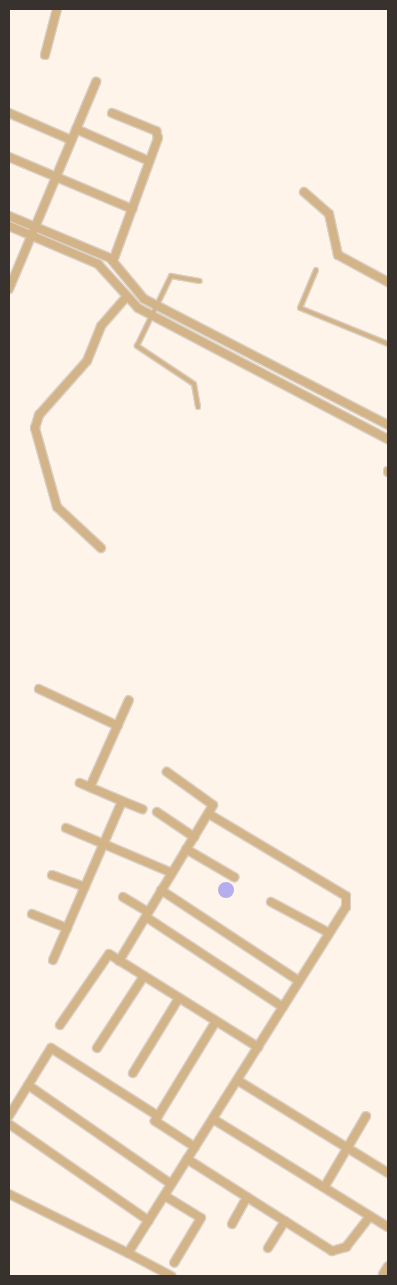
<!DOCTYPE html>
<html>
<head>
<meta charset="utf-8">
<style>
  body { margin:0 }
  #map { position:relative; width:397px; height:1285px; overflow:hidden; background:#fef4ea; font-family:"Noto Sans",sans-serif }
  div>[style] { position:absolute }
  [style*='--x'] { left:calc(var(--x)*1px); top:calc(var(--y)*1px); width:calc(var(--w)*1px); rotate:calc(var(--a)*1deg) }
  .building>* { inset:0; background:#b4aeee }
  .round { border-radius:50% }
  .roads { filter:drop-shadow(1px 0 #dad1c8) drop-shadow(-1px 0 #dad1c8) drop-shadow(0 1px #dad1c8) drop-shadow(0 -1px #dad1c8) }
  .service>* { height:4px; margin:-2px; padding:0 2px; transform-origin:2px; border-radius:2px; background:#d3b488 }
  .minor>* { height:8px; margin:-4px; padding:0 4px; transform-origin:4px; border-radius:4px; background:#d3b488 }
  span { translate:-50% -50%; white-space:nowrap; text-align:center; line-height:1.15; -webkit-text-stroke:4.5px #fff; paint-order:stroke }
  .frame { position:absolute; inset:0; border:10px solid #37322e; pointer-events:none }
</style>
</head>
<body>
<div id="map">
  <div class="building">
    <div class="round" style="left:218px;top:882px;width:16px;height:16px"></div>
  </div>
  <div class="roads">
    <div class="service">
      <div style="--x:316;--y:270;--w:41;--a:112.8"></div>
      <div style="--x:300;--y:308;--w:95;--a:22.2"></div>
      <div style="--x:198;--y:407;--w:23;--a:-100"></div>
      <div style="--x:194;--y:384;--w:69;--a:-146.3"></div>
      <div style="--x:137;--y:346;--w:78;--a:-64.1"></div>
      <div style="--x:171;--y:276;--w:29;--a:10"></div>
    </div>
    <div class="minor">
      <div style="--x:45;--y:55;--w:48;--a:-75.4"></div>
      <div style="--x:9;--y:113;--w:68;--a:23.5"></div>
      <div style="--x:112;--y:113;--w:48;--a:22.2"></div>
      <div style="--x:156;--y:131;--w:7;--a:74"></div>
      <div style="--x:158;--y:138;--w:131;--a:110.1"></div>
      <div style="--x:76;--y:129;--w:80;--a:23.7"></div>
      <div style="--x:9;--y:157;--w:134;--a:22.9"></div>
      <div style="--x:304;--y:192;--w:33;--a:41"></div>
      <div style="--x:329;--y:214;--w:42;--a:77.6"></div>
      <div style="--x:338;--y:255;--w:57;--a:28.4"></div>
      <div style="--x:9;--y:216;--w:109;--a:22.6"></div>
      <div style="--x:110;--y:258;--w:53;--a:50.3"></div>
      <div style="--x:144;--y:299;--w:275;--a:27.3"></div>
      <div style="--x:9;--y:226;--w:97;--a:23.1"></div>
      <div style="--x:98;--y:264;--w:59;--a:47.7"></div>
      <div style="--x:138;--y:308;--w:282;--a:27.7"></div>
      <div style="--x:9;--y:289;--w:225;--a:-67.2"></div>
      <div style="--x:388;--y:472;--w:1;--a:-90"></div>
      <div style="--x:101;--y:548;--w:60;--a:-137"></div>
      <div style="--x:57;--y:507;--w:82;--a:-105.6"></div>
      <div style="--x:35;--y:428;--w:14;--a:-73"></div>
      <div style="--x:39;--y:415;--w:72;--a:-48.4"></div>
      <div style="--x:87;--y:361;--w:38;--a:-68"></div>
      <div style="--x:101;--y:326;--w:38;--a:-49"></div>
      <div style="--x:39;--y:689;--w:87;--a:25.1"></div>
      <div style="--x:90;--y:787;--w:95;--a:-65.9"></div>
      <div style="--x:122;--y:801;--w:22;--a:22"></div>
      <div style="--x:157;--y:812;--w:45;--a:34"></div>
      <div style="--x:66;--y:828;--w:115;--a:23"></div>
      <div style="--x:186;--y:849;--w:56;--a:30.3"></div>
      <div style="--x:52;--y:875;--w:35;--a:20"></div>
      <div style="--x:161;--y:890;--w:165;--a:33.4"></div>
      <div style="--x:123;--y:897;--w:29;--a:31"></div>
      <div style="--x:271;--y:902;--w:66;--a:28.1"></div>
      <div style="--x:32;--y:914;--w:38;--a:22"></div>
      <div style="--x:146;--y:917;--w:164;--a:33.3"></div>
      <div style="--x:53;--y:960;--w:173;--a:-66.5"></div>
      <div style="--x:122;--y:801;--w:46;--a:-156.8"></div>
      <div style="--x:119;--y:961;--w:182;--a:-58.9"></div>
      <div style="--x:213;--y:805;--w:57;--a:-144.3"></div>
      <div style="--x:60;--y:1025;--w:86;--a:-55.4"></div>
      <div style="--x:109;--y:954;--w:176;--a:32"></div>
      <div style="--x:97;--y:1048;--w:86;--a:-56.9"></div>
      <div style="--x:133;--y:1073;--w:88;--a:-58.5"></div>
      <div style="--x:237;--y:1080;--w:177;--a:31.6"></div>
      <div style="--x:28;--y:1085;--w:174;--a:34.7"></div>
      <div style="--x:9;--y:1116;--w:80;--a:-58.3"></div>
      <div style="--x:51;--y:1048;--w:127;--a:32.4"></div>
      <div style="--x:213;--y:1119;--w:206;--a:31.7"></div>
      <div style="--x:9;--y:1124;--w:170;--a:34.7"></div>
      <div style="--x:195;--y:1147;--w:48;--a:-147"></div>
      <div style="--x:155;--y:1121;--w:117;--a:-58.6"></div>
      <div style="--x:187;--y:1159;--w:172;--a:32.4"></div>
      <div style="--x:332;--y:1251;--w:15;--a:-16"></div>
      <div style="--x:346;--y:1247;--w:39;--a:-52"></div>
      <div style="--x:325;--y:1186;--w:81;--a:-59.6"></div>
      <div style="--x:9;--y:1194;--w:133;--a:26.4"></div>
      <div style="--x:128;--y:1253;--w:409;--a:-57.8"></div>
      <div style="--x:346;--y:907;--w:11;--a:-90"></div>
      <div style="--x:346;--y:896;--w:160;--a:-149.1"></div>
      <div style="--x:165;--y:1196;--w:42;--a:31.4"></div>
      <div style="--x:201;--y:1218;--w:52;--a:121"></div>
      <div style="--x:232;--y:1224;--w:31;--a:-61"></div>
      <div style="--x:268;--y:1248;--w:32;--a:-58"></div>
      <div style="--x:128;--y:1253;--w:49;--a:28.1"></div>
      <div style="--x:383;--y:1274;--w:9;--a:-58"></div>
    </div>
  </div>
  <div class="frame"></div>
</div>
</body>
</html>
